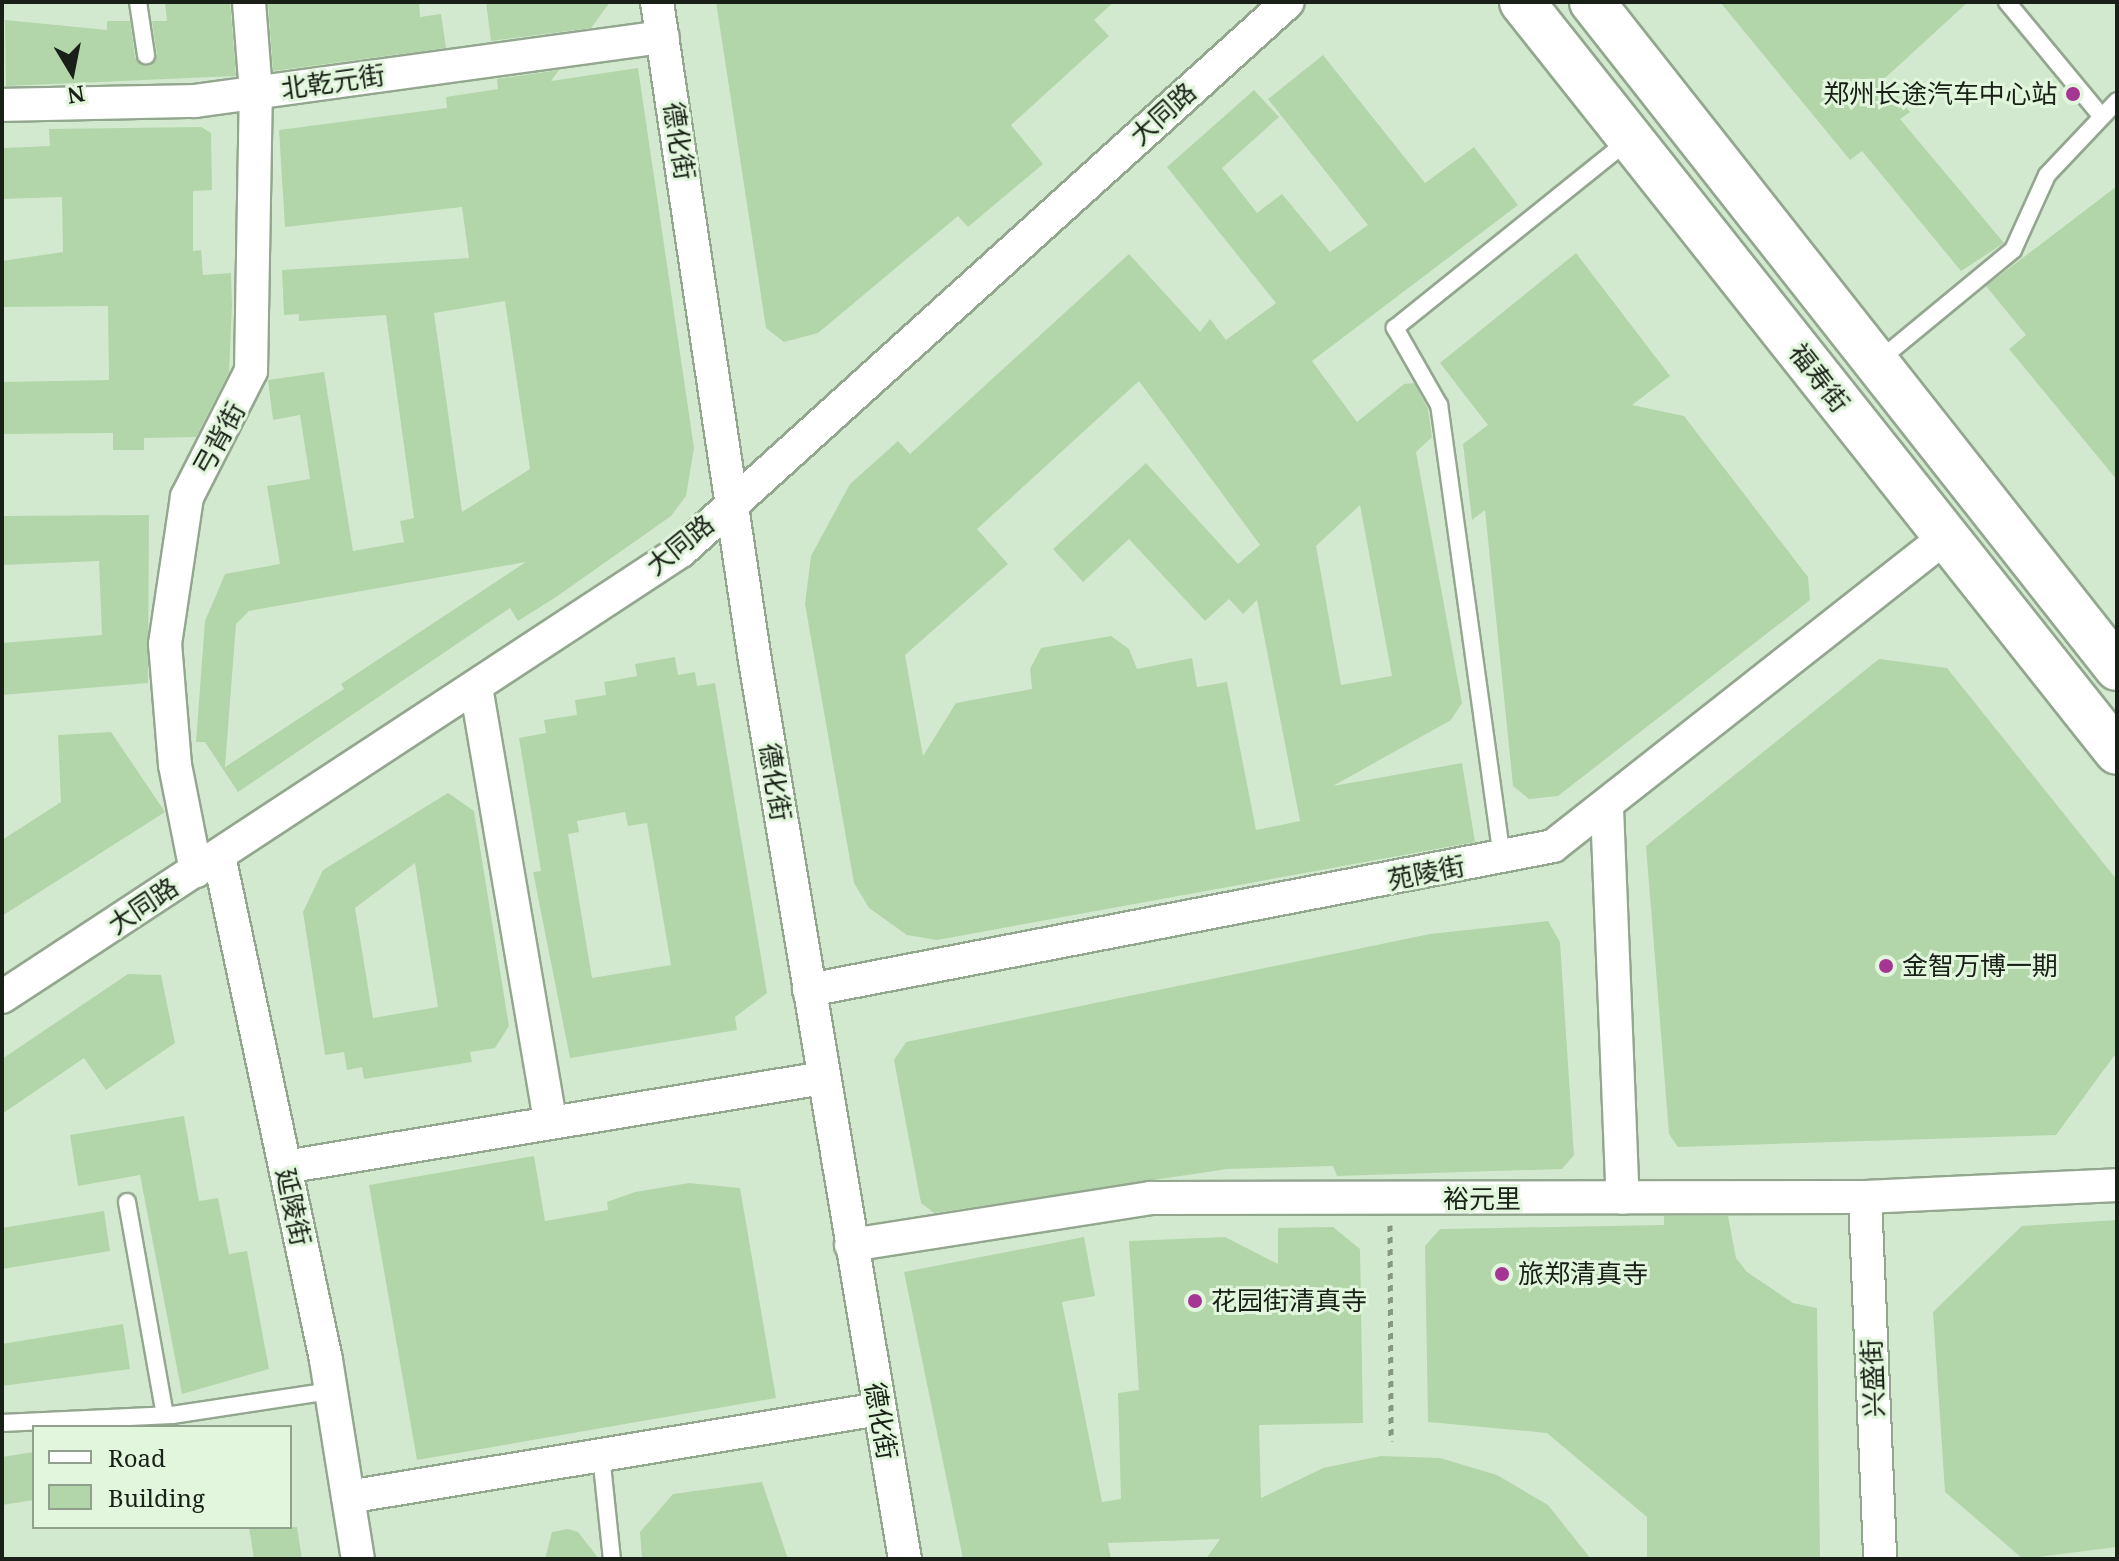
<!DOCTYPE html>
<html>
<head>
<meta charset="utf-8">
<style>
  body { margin:0 }
  #map { position:relative; width:2119px; height:1561px; overflow:hidden; background:#d3e9cf; font-family:"Noto Serif","Noto Sans SC",serif }
  div>[style] { position:absolute }
  [style*='--x'] { left:calc(var(--x)*1px); top:calc(var(--y)*1px); width:calc(var(--w)*1px); rotate:calc(var(--a)*1deg) }
  .building>* { inset:0; background:#b2d6a9 }
  .path>* { height:5px; margin-top:-2.5px; transform-origin:0; background:repeating-linear-gradient(90deg,#879784 0 6px,transparent 0 12px) }
  .roads { filter:drop-shadow(2px 0 #93a78f) drop-shadow(-2px 0 #93a78f) drop-shadow(0 2px #93a78f) drop-shadow(0 -2px #93a78f) }
  .lane>* { height:16px; margin:-8px; padding:0 8px; transform-origin:8px; border-radius:8px; background:#fff }
  .street>* { height:32px; margin:-16px; padding:0 16px; transform-origin:16px; border-radius:16px; background:#fff }
  .secondary>* { height:44px; margin:-22px; padding:0 22px; transform-origin:22px; border-radius:22px; background:#fff }
  .dots>* { width:22px; height:22px; translate:-50% -50%; box-sizing:border-box; border:4px solid #e1f6dc; border-radius:50% }
  span { translate:-50% -50%; white-space:nowrap; text-align:center; line-height:1.15; -webkit-text-stroke:6px #e1f6dc; paint-order:stroke }
  .street-label { font-size:26px; color:#192017 }
  .poi-label { font-size:26px; color:#192017 }
  .right { translate:-100% -50%; text-align:right }
  .left { translate:0 -50%; text-align:left }
  .frame { position:absolute; inset:0; border:4px solid #192017; pointer-events:none }
  .legend { position:absolute; left:32px; top:1425px; width:260px; height:104px; box-sizing:border-box; background:#e1f6dc; border:2px solid #91a08d; margin:0; padding:10px 14px; list-style:none; font-size:24px; color:#192017 }
  .legend li { display:flex; align-items:center; gap:16px; height:40px }
  .legend b { width:40px; border:2px solid #91a08d }
  .north { position:absolute; left:32px; top:32px; width:80px; height:80px; -webkit-text-stroke:6px #e1f6dc; paint-order:stroke; rotate:170deg; font-size:22px; font-weight:700; line-height:32px; text-align:center; color:#192017 }
  .north::after { content:''; display:block; margin:auto; width:28px; height:36px; background:#192017; clip-path:polygon(50% 0,100% 100%,50% 72%,0 100%) }
</style>
</head>
<body>
<div id="map">
  <div class="building">
    <div style="clip-path:polygon(165px 2px,230px 2px,236px 76px,6px 86px,5px 20px,107px 30px,107px 21px,130px 21px,135px 57px,147px 66px,157px 54px,152px 21px,167px 21px)"></div>
    <div style="clip-path:polygon(268px 2px,419px 2px,420px 17px,441px 14px,446px 48px,273px 71px)"></div>
    <div style="clip-path:polygon(486px 2px,610px 2px,591px 28px,491px 41px)"></div>
    <div style="clip-path:polygon(716px 2px,1114px 2px,1094px 20px,1109px 36px,1011px 125px,1043px 164px,968px 227px,958px 216px,818px 333px,784px 342px,766px 328px)"></div>
    <div style="clip-path:polygon(1720px 2px,1968px 2px,1884px 79px,1910px 112px,1900px 119px,2004px 243px,1961px 271px,1862px 151px,1850px 160px)"></div>
    <div style="clip-path:polygon(evenodd,1323px 55px,1425px 183px,1474px 147px,1518px 205px,1312px 361px,1357px 422px,1404px 384px,1414px 383px,1428px 409px,1432px 437px,1416px 452px,1462px 703px,1451px 720px,1333px 786px,1462px 763px,1475px 842px,937px 940px,907px 935px,869px 908px,854px 883px,805px 604px,811px 556px,850px 484px,898px 441px,910px 454px,1129px 254px,1200px 332px,1210px 319px,1226px 340px,1276px 303px,1167px 167px,1254px 90px,1279px 117px,1222px 168px,1257px 213px,1282px 194px,1330px 252px,1368px 225px,1268px 99px,1323px 55px,1139px 381px,1260px 545px,1238px 564px,1146px 463px,1053px 549px,1083px 582px,1129px 539px,1205px 621px,1229px 599px,1243px 614px,1257px 600px,1300px 821px,1256px 830px,1227px 682px,1197px 687px,1192px 658px,1137px 669px,1129px 649px,1111px 636px,1041px 648px,1030px 669px,1032px 689px,956px 703px,923px 756px,905px 655px,1008px 564px,977px 529px,1139px 381px,1323px 55px,1360px 505px,1392px 676px,1341px 685px,1316px 546px,1360px 505px)"></div>
    <div style="clip-path:polygon(evenodd,638px 68px,694px 448px,686px 496px,671px 516px,556px 597px,518px 621px,510px 608px,238px 792px,205px 742px,196px 742px,205px 621px,225px 574px,280px 564px,267px 486px,310px 479px,300px 415px,273px 420px,268px 380px,324px 372px,353px 551px,404px 542px,400px 521px,414px 518px,386px 315px,299px 321px,299px 314px,284px 315px,282px 270px,469px 258px,462px 207px,285px 227px,279px 130px,447px 108px,446px 97px,498px 89px,497px 79px,559px 70px,551px 81px,638px 68px,505px 301px,530px 469px,462px 512px,434px 313px,505px 301px,638px 68px,526px 562px,341px 684px,344px 689px,225px 767px,236px 624px,249px 611px,526px 562px)"></div>
    <div style="clip-path:polygon(201px 127px,211px 133px,212px 190px,193px 191px,193px 251px,201px 250px,203px 275px,231px 273px,232px 305px,229px 372px,196px 437px,144px 438px,144px 450px,113px 450px,113px 433px,2px 434px,2px 382px,109px 380px,108px 306px,2px 307px,2px 261px,63px 252px,62px 197px,2px 199px,2px 148px,50px 146px,49px 129px)"></div>
    <div style="clip-path:polygon(2117px 186px,2117px 480px,2009px 349px,2026px 335px,1986px 286px)"></div>
    <div style="clip-path:polygon(1576px 253px,1670px 376px,1632px 405px,1684px 416px,1808px 577px,1810px 600px,1558px 796px,1529px 799px,1513px 786px,1485px 510px,1472px 520px,1463px 444px,1488px 425px,1440px 363px)"></div>
    <div style="clip-path:polygon(149px 515px,148px 683px,2px 695px,2px 643px,102px 635px,99px 561px,2px 565px,2px 516px)"></div>
    <div style="clip-path:polygon(evenodd,675px 657px,678px 675px,695px 672px,697px 686px,715px 683px,767px 993px,735px 1017px,737px 1030px,570px 1058px,533px 872px,541px 871px,519px 738px,546px 733px,544px 720px,577px 715px,575px 700px,606px 695px,604px 682px,637px 676px,635px 664px,675px 657px,625px 812px,628px 826px,647px 823px,671px 965px,592px 978px,568px 834px,579px 832px,577px 821px,625px 812px)"></div>
    <div style="clip-path:polygon(1879px 659px,1947px 668px,2117px 880px,2117px 1052px,2056px 1135px,1678px 1147px,1669px 1134px,1646px 846px)"></div>
    <div style="clip-path:polygon(111px 732px,165px 812px,2px 916px,2px 840px,61px 802px,58px 735px)"></div>
    <div style="clip-path:polygon(evenodd,448px 793px,474px 811px,509px 1026px,495px 1048px,470px 1052px,472px 1062px,364px 1079px,362px 1067px,347px 1070px,344px 1052px,325px 1055px,303px 912px,323px 870px,448px 793px,415px 863px,438px 1007px,373px 1018px,355px 908px,415px 863px)"></div>
    <div style="clip-path:polygon(1548px 921px,1560px 942px,1574px 1155px,1562px 1169px,1337px 1176px,1333px 1166px,1227px 1169px,934px 1213px,921px 1203px,894px 1060px,906px 1042px,1430px 934px)"></div>
    <div style="clip-path:polygon(128px 974px,161px 975px,175px 1043px,106px 1090px,84px 1058px,2px 1114px,2px 1059px)"></div>
    <div style="clip-path:polygon(184px 1116px,199px 1201px,218px 1198px,229px 1254px,247px 1251px,269px 1369px,182px 1394px,140px 1175px,78px 1186px,70px 1135px)"></div>
    <div style="clip-path:polygon(534px 1156px,545px 1221px,608px 1210px,607px 1202px,635px 1192px,689px 1183px,740px 1188px,776px 1398px,417px 1460px,369px 1185px)"></div>
    <div style="clip-path:polygon(104px 1211px,110px 1251px,2px 1269px,2px 1228px)"></div>
    <div style="clip-path:polygon(1664px 1216px,1728px 1216px,1736px 1258px,1747px 1272px,1793px 1303px,1817px 1308px,1820px 1559px,1647px 1559px,1647px 1517px,1547px 1433px,1428px 1422px,1425px 1246px,1440px 1229px,1664px 1225px)"></div>
    <div style="clip-path:polygon(2117px 1220px,2117px 1547px,2023px 1559px,1945px 1492px,1933px 1312px,2022px 1226px)"></div>
    <div style="clip-path:polygon(1333px 1227px,1360px 1249px,1363px 1423px,1259px 1425px,1261px 1498px,1323px 1468px,1381px 1456px,1440px 1458px,1497px 1475px,1548px 1505px,1591px 1559px,1206px 1559px,1220px 1539px,1108px 1543px,1111px 1559px,963px 1559px,904px 1272px,1084px 1237px,1095px 1296px,1062px 1302px,1102px 1502px,1121px 1499px,1118px 1393px,1139px 1390px,1129px 1241px,1225px 1237px,1278px 1264px,1278px 1228px)"></div>
    <div style="clip-path:polygon(123px 1324px,130px 1369px,2px 1386px,2px 1344px)"></div>
    <div style="clip-path:polygon(34px 1452px,34px 1500px,2px 1505px,2px 1457px)"></div>
    <div style="clip-path:polygon(762px 1482px,788px 1559px,642px 1559px,640px 1532px,673px 1494px)"></div>
    <div style="clip-path:polygon(249px 1527px,297px 1527px,302px 1559px,254px 1559px)"></div>
    <div style="clip-path:polygon(568px 1529px,578px 1532px,599px 1559px,545px 1559px,552px 1532px)"></div>
  </div>
  <div class="path">
    <div style="--x:1390;--y:1225;--w:216;--a:89.7"></div>
  </div>
  <div class="roads">
    <div class="lane">
      <div style="--x:138;--y:2;--w:54;--a:81.4"></div>
      <div style="--x:2007;--y:2;--w:143;--a:50.4"></div>
      <div style="--x:1877;--y:362;--w:176;--a:-39.5"></div>
      <div style="--x:2013;--y:250;--w:82;--a:-65.6"></div>
      <div style="--x:2047;--y:175;--w:102;--a:-46.6"></div>
      <div style="--x:1502;--y:858;--w:457;--a:-97.9"></div>
      <div style="--x:1439;--y:405;--w:89;--a:-119.7"></div>
      <div style="--x:1395;--y:328;--w:300;--a:-38.8"></div>
      <div style="--x:127;--y:1202;--w:216;--a:79.9"></div>
      <div style="--x:2;--y:1423;--w:170;--a:-2.7"></div>
      <div style="--x:172;--y:1415;--w:161;--a:-8.6"></div>
      <div style="--x:601;--y:1455;--w:105;--a:84"></div>
    </div>
    <div class="street">
      <div style="--x:657;--y:2;--w:666;--a:81.54"></div>
      <div style="--x:755;--y:661;--w:910;--a:80.52"></div>
      <div style="--x:2;--y:105;--w:193;--a:-1.2"></div>
      <div style="--x:195;--y:101;--w:472;--a:-7.8"></div>
      <div style="--x:476;--y:687;--w:440;--a:80.3"></div>
      <div style="--x:1607;--y:808;--w:390;--a:87.7"></div>
      <div style="--x:219;--y:856;--w:515;--a:78.01"></div>
      <div style="--x:326;--y:1360;--w:202;--a:80.9"></div>
      <div style="--x:196;--y:871;--w:108;--a:-101.2"></div>
      <div style="--x:175;--y:765;--w:121;--a:-94.7"></div>
      <div style="--x:165;--y:644;--w:149;--a:-81.5"></div>
      <div style="--x:187;--y:497;--w:141;--a:-63.1"></div>
      <div style="--x:251;--y:371;--w:278;--a:-89"></div>
      <div style="--x:256;--y:93;--w:91;--a:-94.4"></div>
      <div style="--x:809;--y:990;--w:758;--a:-10.95"></div>
      <div style="--x:1553;--y:846;--w:499;--a:-38.2"></div>
      <div style="--x:2;--y:997;--w:812;--a:-33.3"></div>
      <div style="--x:681;--y:551;--w:818;--a:-42.13"></div>
      <div style="--x:285;--y:1167;--w:545;--a:-9.39"></div>
      <div style="--x:1865;--y:1197;--w:362;--a:87.6"></div>
      <div style="--x:851;--y:1245;--w:303;--a:-8.9"></div>
      <div style="--x:1150;--y:1198;--w:715;--a:-0.08"></div>
      <div style="--x:1865;--y:1197;--w:252;--a:-2.7"></div>
      <div style="--x:348;--y:1497;--w:538;--a:-9.41"></div>
    </div>
    <div class="secondary">
      <div style="--x:1522;--y:2;--w:957;--a:51.57"></div>
      <div style="--x:1592;--y:2;--w:848;--a:51.75"></div>
    </div>
  </div>
  <div class="dots">
    <div style="left:2073px;top:94px;background:#a63693"></div>
    <div style="left:1886px;top:966px;background:#a63693"></div>
    <div style="left:1502px;top:1274px;background:#a63693"></div>
    <div style="left:1195px;top:1301px;background:#a63693"></div>
  </div>
  <div class="street-label">
    <span style="left:333px;top:82px;rotate:-8deg">北乾元街</span>
    <span style="left:1163px;top:114px;rotate:-42deg">大同路</span>
    <span style="left:679px;top:141px;rotate:81deg">德化街</span>
    <span style="left:1819px;top:378px;rotate:52deg">福寿街</span>
    <span style="left:219px;top:439px;rotate:-61deg">弓背街</span>
    <span style="left:680px;top:545px;rotate:-39deg">大同路</span>
    <span style="left:775px;top:782px;rotate:81deg">德化街</span>
    <span style="left:1426px;top:873px;rotate:-11deg">苑陵街</span>
    <span style="left:143px;top:906px;rotate:-34deg">大同路</span>
    <span style="left:1482px;top:1199px">裕元里</span>
    <span style="left:293px;top:1207px;rotate:78deg">延陵街</span>
    <span style="left:1873px;top:1378px;rotate:-92deg">兴盛街</span>
    <span style="left:881px;top:1421px;rotate:80deg">德化街</span>
  </div>
  <div class="poi-label">
    <span class="right" style="left:2057px;top:94px">郑州长途汽车中心站</span>
    <span class="left" style="left:1902px;top:966px">金智万博一期</span>
    <span class="left" style="left:1518px;top:1274px">旅郑清真寺</span>
    <span class="left" style="left:1211px;top:1301px">花园街清真寺</span>
  </div>
  <div class="frame"></div>
  <ul class="legend">
  <li><b style="height:10px;background:#fff"></b>Road</li>
  <li><b style="height:22px;background:#b2d6a9"></b>Building</li>
  </ul>
  <div class="north">N</div>
</div>
</body>
</html>
